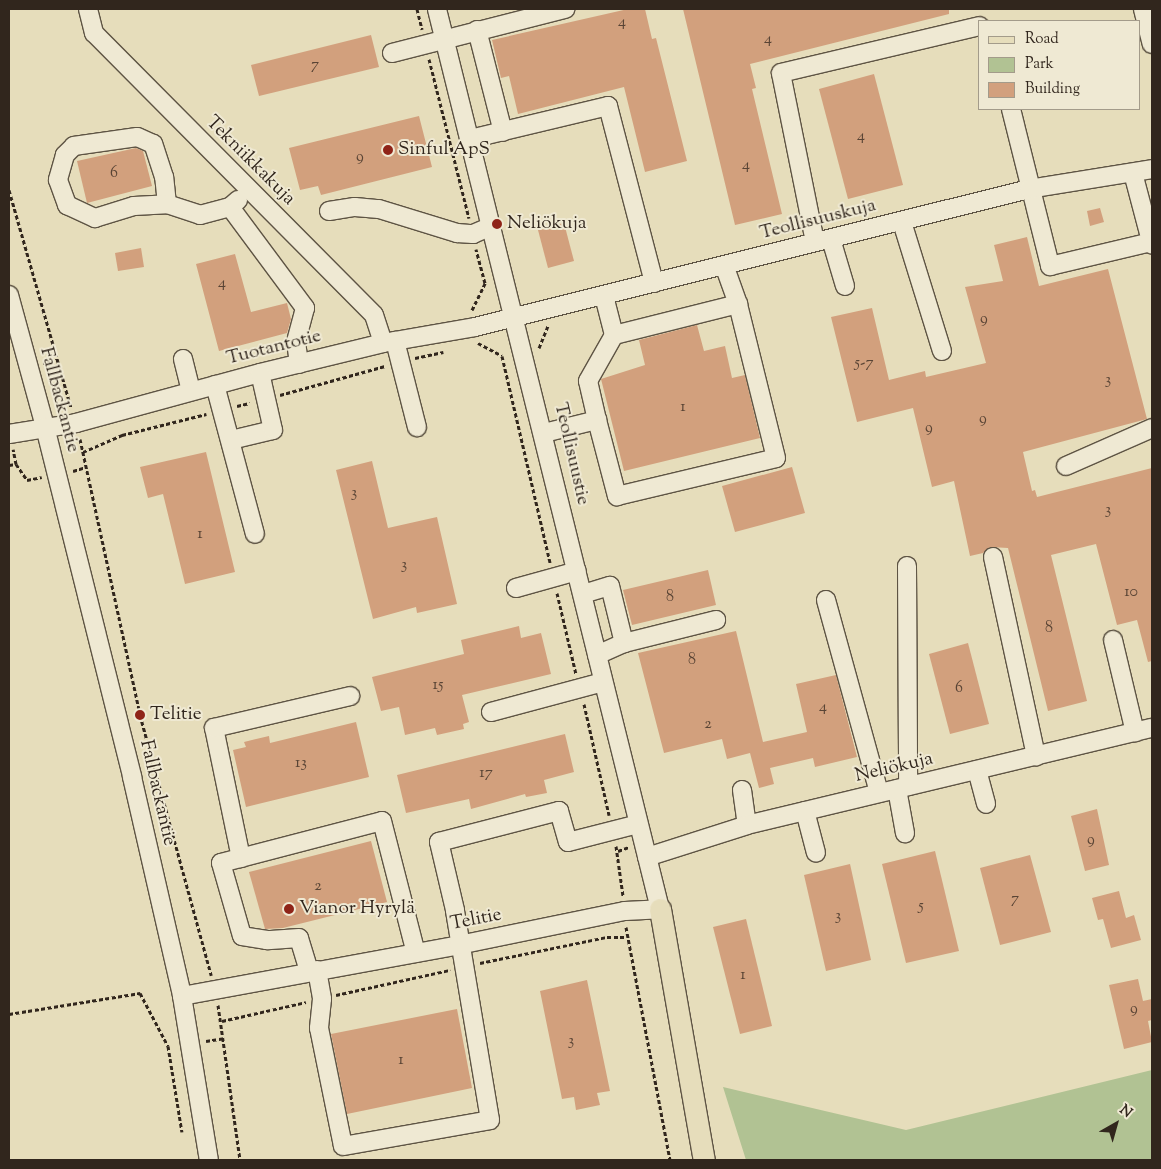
<!DOCTYPE html>
<html>
<head>
<meta charset="utf-8">
<style>
  body { margin:0 }
  #map { position:relative; width:1161px; height:1169px; overflow:hidden; background:#e6ddbb; font-family:"Sorts Mill Goudy",serif }
  div>[style] { position:absolute }
  [style*='--x'] { left:calc(var(--x)*1px); top:calc(var(--y)*1px); width:calc(var(--w)*1px); rotate:calc(var(--a)*1deg) }
  .green>* { inset:0; background:#b1c293 }
  .building>* { inset:0; background:#d2a07d }
  .path>* { height:3px; margin-top:-1.5px; transform-origin:0; background:repeating-linear-gradient(90deg,#31261d 0 4px,transparent 0 6.5px) }
  .roads { filter:drop-shadow(1px 0 #5e5444) drop-shadow(-1px 0 #5e5444) drop-shadow(0 1px #5e5444) drop-shadow(0 -1px #5e5444) }
  .minor>* { height:18px; margin:-9px; padding:0 9px; transform-origin:9px; border-radius:9px; background:#efe9d3 }
  .major>* { height:21px; margin:-10.5px; padding:0 10.5px; transform-origin:10.5px; border-radius:10.5px; background:#e6ddbb }
  .dots>* { width:14px; height:14px; translate:-50% -50%; box-sizing:border-box; border:2px solid #efe9d3; border-radius:50% }
  span { translate:-50% -50%; white-space:nowrap; text-align:center; line-height:1.15; -webkit-text-stroke:4px #efe9d3; paint-order:stroke }
  .number-label { font-size:16px; color:#594435 }
  .number-label span { -webkit-text-stroke-width:0 }
  .poi-label { font-size:19px; color:#31261d }
  .left { translate:0 -50%; text-align:left }
  .street-label { font-size:19px; color:#31261d }
  .frame { position:absolute; inset:0; border:10px solid #31261d; pointer-events:none }
  .legend { position:absolute; left:978px; top:20px; width:162px; height:90px; box-sizing:border-box; background:#efe9d3; border:1px solid #a39b8a; margin:0; padding:6px 9px; list-style:none; font-size:15px; color:#31261d }
  .legend li { display:flex; align-items:center; gap:10px; height:25px }
  .legend b { width:25px; border:1px solid #a39b8a }
  .north { position:absolute; left:1091px; top:1099px; width:50px; height:50px; -webkit-text-stroke:4px #efe9d3; paint-order:stroke; rotate:38deg; font-size:14px; font-weight:700; line-height:20px; text-align:center; color:#31261d }
  .north::after { content:''; display:block; margin:auto; width:18px; height:22px; background:#31261d; clip-path:polygon(50% 0,100% 100%,50% 72%,0 100%) }
</style>
</head>
<body>
<div id="map">
  <div class="green">
    <div style="clip-path:polygon(1152px 1070px,1152px 1160px,746px 1160px,723px 1087px,906px 1130px)"></div>
  </div>
  <div class="building">
    <div style="clip-path:polygon(628px 9px,645px 9px,652px 39px,656px 38px,687px 161px,645px 172px,624px 87px,518px 114px,509px 76px,501px 78px,492px 40px)"></div>
    <div style="clip-path:polygon(683px 9px,949px 9px,949px 14px,750px 64px,756px 88px,752px 89px,782px 214px,735px 225px)"></div>
    <div style="clip-path:polygon(371px 35px,379px 67px,259px 96px,251px 65px)"></div>
    <div style="clip-path:polygon(874px 74px,903px 185px,848px 199px,819px 89px)"></div>
    <div style="clip-path:polygon(419px 116px,432px 167px,321px 195px,318px 186px,300px 190px,289px 148px)"></div>
    <div style="clip-path:polygon(136px 148px,143px 151px,152px 186px,87px 203px,77px 161px)"></div>
    <div style="clip-path:polygon(1100px 208px,1104px 222px,1090px 226px,1087px 211px)"></div>
    <div style="clip-path:polygon(564px 223px,574px 261px,548px 268px,538px 230px)"></div>
    <div style="clip-path:polygon(1027px 237px,1039px 286px,1108px 269px,1147px 419px,1023px 452px,1032px 491px,1035px 490px,1037px 497px,1152px 468px,1152px 661px,1148px 662px,1137px 620px,1117px 625px,1096px 544px,1051px 555px,1087px 701px,1048px 711px,1008px 548px,990px 547px,983px 553px,970px 556px,954px 481px,932px 487px,913px 408px,857px 422px,831px 317px,872px 308px,889px 380px,925px 371px,926px 377px,986px 363px,965px 287px,1003px 281px,994px 245px)"></div>
    <div style="clip-path:polygon(141px 248px,144px 267px,118px 271px,115px 253px)"></div>
    <div style="clip-path:polygon(235px 254px,251px 312px,287px 303px,291px 319px,287px 333px,219px 351px,196px 264px)"></div>
    <div style="clip-path:polygon(697px 325px,704px 351px,725px 346px,732px 378px,745px 375px,760px 438px,624px 471px,601px 379px,645px 365px,639px 340px)"></div>
    <div style="clip-path:polygon(206px 452px,235px 572px,185px 584px,163px 494px,148px 498px,140px 467px)"></div>
    <div style="clip-path:polygon(372px 461px,388px 528px,437px 517px,457px 604px,417px 613px,416px 607px,373px 619px,336px 470px)"></div>
    <div style="clip-path:polygon(792px 467px,805px 513px,735px 532px,722px 486px)"></div>
    <div style="clip-path:polygon(708px 570px,716px 605px,632px 625px,623px 590px)"></div>
    <div style="clip-path:polygon(519px 626px,521px 638px,541px 633px,551px 674px,462px 695px,469px 722px,463px 724px,464px 729px,437px 735px,435px 728px,405px 735px,399px 707px,381px 711px,372px 677px,464px 654px,461px 640px)"></div>
    <div style="clip-path:polygon(736px 631px,763px 742px,807px 732px,796px 684px,836px 675px,857px 757px,815px 767px,813px 758px,770px 768px,774px 784px,759px 788px,750px 753px,727px 759px,722px 739px,664px 753px,638px 653px)"></div>
    <div style="clip-path:polygon(968px 643px,989px 724px,950px 734px,929px 654px)"></div>
    <div style="clip-path:polygon(356px 722px,369px 777px,246px 807px,233px 750px,246px 747px,244px 742px,269px 736px,270px 743px)"></div>
    <div style="clip-path:polygon(565px 734px,574px 772px,544px 780px,547px 793px,526px 797px,525px 794px,471px 809px,469px 799px,406px 813px,397px 775px)"></div>
    <div style="clip-path:polygon(1097px 809px,1109px 865px,1085px 871px,1071px 816px)"></div>
    <div style="clip-path:polygon(371px 841px,387px 902px,283px 928px,265px 929px,249px 872px)"></div>
    <div style="clip-path:polygon(935px 851px,959px 951px,906px 963px,882px 864px)"></div>
    <div style="clip-path:polygon(1030px 855px,1051px 932px,1000px 945px,980px 868px)"></div>
    <div style="clip-path:polygon(850px 864px,871px 960px,826px 971px,804px 875px)"></div>
    <div style="clip-path:polygon(1119px 891px,1126px 918px,1134px 915px,1141px 940px,1111px 948px,1103px 919px,1098px 920px,1092px 898px)"></div>
    <div style="clip-path:polygon(746px 919px,772px 1026px,740px 1034px,713px 927px)"></div>
    <div style="clip-path:polygon(1138px 979px,1143px 1001px,1152px 999px,1152px 1020px,1148px 1021px,1152px 1042px,1124px 1049px,1109px 985px)"></div>
    <div style="clip-path:polygon(587px 980px,610px 1091px,597px 1093px,600px 1105px,576px 1110px,574px 1097px,562px 1099px,540px 991px)"></div>
    <div style="clip-path:polygon(457px 1009px,472px 1088px,347px 1114px,331px 1034px)"></div>
  </div>
  <div class="path">
    <div style="--x:417;--y:9;--w:21;--a:76"></div>
    <div style="--x:429;--y:59;--w:164;--a:75.9"></div>
    <div style="--x:9;--y:190;--w:226;--a:74.1"></div>
    <div style="--x:472;--y:310;--w:30;--a:-64"></div>
    <div style="--x:485;--y:283;--w:35;--a:-105"></div>
    <div style="--x:478;--y:343;--w:27;--a:28"></div>
    <div style="--x:502;--y:356;--w:212;--a:76.9"></div>
    <div style="--x:539;--y:348;--w:24;--a:-68"></div>
    <div style="--x:415;--y:358;--w:29;--a:-12"></div>
    <div style="--x:43;--y:363;--w:14;--a:-12"></div>
    <div style="--x:280;--y:395;--w:109;--a:-15.4"></div>
    <div style="--x:237;--y:406;--w:13;--a:-13"></div>
    <div style="--x:80;--y:439;--w:282;--a:77.7"></div>
    <div style="--x:140;--y:715;--w:270;--a:74.7"></div>
    <div style="--x:83;--y:452;--w:43;--a:-23.6"></div>
    <div style="--x:122;--y:435;--w:87;--a:-14"></div>
    <div style="--x:16;--y:464;--w:19;--a:55"></div>
    <div style="--x:27;--y:480;--w:15;--a:-11"></div>
    <div style="--x:9;--y:465;--w:7;--a:-8"></div>
    <div style="--x:16;--y:464;--w:15;--a:-101"></div>
    <div style="--x:73;--y:471;--w:14;--a:-17"></div>
    <div style="--x:557;--y:593;--w:83;--a:76.8"></div>
    <div style="--x:584;--y:704;--w:114;--a:77.3"></div>
    <div style="--x:616;--y:846;--w:50;--a:82"></div>
    <div style="--x:618;--y:851;--w:12;--a:-20"></div>
    <div style="--x:626;--y:927;--w:237;--a:79.3"></div>
    <div style="--x:480;--y:963;--w:130;--a:-11.6"></div>
    <div style="--x:607;--y:937;--w:20;--a:0"></div>
    <div style="--x:336;--y:995;--w:117;--a:-12.4"></div>
    <div style="--x:218;--y:1005;--w:157;--a:81.9"></div>
    <div style="--x:9;--y:1014;--w:133;--a:-9.1"></div>
    <div style="--x:140;--y:993;--w:60;--a:62.2"></div>
    <div style="--x:168;--y:1046;--w:87;--a:80.8"></div>
    <div style="--x:222;--y:1021;--w:86;--a:-12.7"></div>
    <div style="--x:206;--y:1041;--w:18;--a:-9"></div>
  </div>
  <div class="roads">
    <div class="minor">
      <div style="--x:88;--y:9;--w:25;--a:76"></div>
      <div style="--x:94;--y:33;--w:397;--a:45.2"></div>
      <div style="--x:374;--y:315;--w:29;--a:72"></div>
      <div style="--x:1143;--y:9;--w:36;--a:76"></div>
      <div style="--x:477;--y:30;--w:105;--a:75.7"></div>
      <div style="--x:392;--y:53;--w:179;--a:-14.3"></div>
      <div style="--x:1011;--y:109;--w:162;--a:76"></div>
      <div style="--x:1050;--y:266;--w:104;--a:-13.4"></div>
      <div style="--x:470;--y:139;--w:142;--a:-13.4"></div>
      <div style="--x:608;--y:106;--w:183;--a:75.4"></div>
      <div style="--x:1133;--y:173;--w:74;--a:75.2"></div>
      <div style="--x:238;--y:200;--w:11;--a:139"></div>
      <div style="--x:230;--y:207;--w:126;--a:53.4"></div>
      <div style="--x:305;--y:308;--w:35;--a:105"></div>
      <div style="--x:296;--y:342;--w:22;--a:82"></div>
      <div style="--x:167;--y:204;--w:27;--a:-96"></div>
      <div style="--x:164;--y:177;--w:35;--a:-108"></div>
      <div style="--x:153;--y:144;--w:17;--a:-156"></div>
      <div style="--x:137;--y:137;--w:64;--a:171.9"></div>
      <div style="--x:74;--y:146;--w:13;--a:135"></div>
      <div style="--x:65;--y:155;--w:26;--a:106"></div>
      <div style="--x:58;--y:180;--w:27;--a:70"></div>
      <div style="--x:67;--y:205;--w:31;--a:25"></div>
      <div style="--x:95;--y:218;--w:41;--a:-17.1"></div>
      <div style="--x:134;--y:206;--w:33;--a:-3"></div>
      <div style="--x:167;--y:204;--w:35;--a:18"></div>
      <div style="--x:200;--y:215;--w:31;--a:-15"></div>
      <div style="--x:329;--y:211;--w:26;--a:-9"></div>
      <div style="--x:355;--y:207;--w:24;--a:5"></div>
      <div style="--x:379;--y:209;--w:82;--a:17.1"></div>
      <div style="--x:457;--y:233;--w:16;--a:4"></div>
      <div style="--x:473;--y:234;--w:21;--a:-23"></div>
      <div style="--x:902;--y:222;--w:135;--a:72.8"></div>
      <div style="--x:831;--y:239;--w:49;--a:73.4"></div>
      <div style="--x:815;--y:242;--w:172;--a:-101.4"></div>
      <div style="--x:781;--y:73;--w:204;--a:-13.3"></div>
      <div style="--x:9;--y:295;--w:137;--a:74.7"></div>
      <div style="--x:45;--y:427;--w:361;--a:76"></div>
      <div style="--x:132;--y:777;--w:225;--a:77.1"></div>
      <div style="--x:182;--y:996;--w:166;--a:80.7"></div>
      <div style="--x:604;--y:296;--w:40;--a:75.6"></div>
      <div style="--x:614;--y:335;--w:128;--a:-14"></div>
      <div style="--x:395;--y:341;--w:89;--a:75.7"></div>
      <div style="--x:183;--y:359;--w:33;--a:76"></div>
      <div style="--x:215;--y:385;--w:154;--a:75"></div>
      <div style="--x:597;--y:420;--w:79;--a:75.3"></div>
      <div style="--x:617;--y:496;--w:163;--a:-13.4"></div>
      <div style="--x:776;--y:458;--w:159;--a:-103.9"></div>
      <div style="--x:738;--y:304;--w:41;--a:-109.7"></div>
      <div style="--x:544;--y:433;--w:55;--a:-13.8"></div>
      <div style="--x:597;--y:420;--w:40;--a:-103"></div>
      <div style="--x:588;--y:381;--w:53;--a:-60.5"></div>
      <div style="--x:9;--y:434;--w:68;--a:-9.3"></div>
      <div style="--x:76;--y:423;--w:191;--a:-15.2"></div>
      <div style="--x:260;--y:373;--w:127;--a:-13.7"></div>
      <div style="--x:383;--y:343;--w:93;--a:-9.9"></div>
      <div style="--x:475;--y:327;--w:571;--a:-13.99"></div>
      <div style="--x:1029;--y:189;--w:125;--a:-9.2"></div>
      <div style="--x:231;--y:440;--w:43;--a:-13.4"></div>
      <div style="--x:273;--y:430;--w:58;--a:-102.8"></div>
      <div style="--x:1066;--y:466;--w:94;--a:-23.8"></div>
      <div style="--x:993;--y:557;--w:204;--a:77.8"></div>
      <div style="--x:907;--y:566;--w:220;--a:89.7"></div>
      <div style="--x:516;--y:588;--w:63;--a:-15.6"></div>
      <div style="--x:583;--y:594;--w:28;--a:-17"></div>
      <div style="--x:610;--y:586;--w:59;--a:76.2"></div>
      <div style="--x:826;--y:600;--w:200;--a:74.6"></div>
      <div style="--x:1113;--y:640;--w:95;--a:76.6"></div>
      <div style="--x:597;--y:655;--w:30;--a:-24"></div>
      <div style="--x:624;--y:643;--w:95;--a:-14"></div>
      <div style="--x:491;--y:712;--w:116;--a:-15"></div>
      <div style="--x:977;--y:770;--w:35;--a:75"></div>
      <div style="--x:897;--y:789;--w:45;--a:79.7"></div>
      <div style="--x:742;--y:790;--w:35;--a:82"></div>
      <div style="--x:805;--y:811;--w:43;--a:75.3"></div>
      <div style="--x:647;--y:857;--w:105;--a:-17.7"></div>
      <div style="--x:747;--y:825;--w:416;--a:-13.5"></div>
      <div style="--x:241;--y:858;--w:133;--a:-101.7"></div>
      <div style="--x:214;--y:728;--w:140;--a:-13.2"></div>
      <div style="--x:317;--y:970;--w:29;--a:80"></div>
      <div style="--x:322;--y:999;--w:29;--a:96"></div>
      <div style="--x:319;--y:1028;--w:120;--a:78.5"></div>
      <div style="--x:343;--y:1146;--w:149;--a:-10"></div>
      <div style="--x:490;--y:1120;--w:213;--a:-99.5"></div>
      <div style="--x:455;--y:910;--w:70;--a:-103.2"></div>
      <div style="--x:439;--y:842;--w:124;--a:-14.5"></div>
      <div style="--x:559;--y:811;--w:32;--a:74"></div>
      <div style="--x:568;--y:842;--w:72;--a:-14.4"></div>
      <div style="--x:309;--y:971;--w:34;--a:-107"></div>
      <div style="--x:299;--y:938;--w:32;--a:176"></div>
      <div style="--x:267;--y:940;--w:25;--a:-171"></div>
      <div style="--x:242;--y:936;--w:76;--a:-106"></div>
      <div style="--x:221;--y:863;--w:166;--a:-14.6"></div>
      <div style="--x:382;--y:821;--w:136;--a:75.6"></div>
      <div style="--x:182;--y:996;--w:282;--a:-10.4"></div>
      <div style="--x:459;--y:945;--w:169;--a:-11.6"></div>
      <div style="--x:625;--y:911;--w:35;--a:-3"></div>
      <div style="--x:660;--y:909;--w:927;--a:-103.92"></div>
    </div>
    <div class="major">
      <div style="--x:660;--y:909;--w:255;--a:80.1"></div>
    </div>
  </div>
  <div class="dots">
    <div style="left:388px;top:150px;background:#8f2418"></div>
    <div style="left:497px;top:224px;background:#8f2418"></div>
    <div style="left:140px;top:715px;background:#8f2418"></div>
    <div style="left:289px;top:909px;background:#8f2418"></div>
  </div>
  <div class="number-label">
    <span style="left:622px;top:23px">4</span>
    <span style="left:768px;top:40px">4</span>
    <span style="left:315px;top:66px">7</span>
    <span style="left:861px;top:137px">4</span>
    <span style="left:360px;top:158px">9</span>
    <span style="left:746px;top:166px">4</span>
    <span style="left:114px;top:174px">6</span>
    <span style="left:222px;top:284px">4</span>
    <span style="left:984px;top:320px">9</span>
    <span style="left:864px;top:364px">5-7</span>
    <span style="left:1108px;top:381px">3</span>
    <span style="left:683px;top:408px">1</span>
    <span style="left:983px;top:420px">9</span>
    <span style="left:929px;top:429px">9</span>
    <span style="left:354px;top:494px">3</span>
    <span style="left:1108px;top:511px">3</span>
    <span style="left:200px;top:535px">1</span>
    <span style="left:404px;top:566px">3</span>
    <span style="left:1131px;top:593px">10</span>
    <span style="left:670px;top:598px">8</span>
    <span style="left:1049px;top:629px">8</span>
    <span style="left:692px;top:661px">8</span>
    <span style="left:438px;top:686px">15</span>
    <span style="left:959px;top:689px">6</span>
    <span style="left:823px;top:708px">4</span>
    <span style="left:708px;top:725px">2</span>
    <span style="left:301px;top:764px">13</span>
    <span style="left:486px;top:774px">17</span>
    <span style="left:1091px;top:841px">9</span>
    <span style="left:318px;top:887px">2</span>
    <span style="left:1015px;top:900px">7</span>
    <span style="left:921px;top:907px">5</span>
    <span style="left:838px;top:917px">3</span>
    <span style="left:743px;top:976px">1</span>
    <span style="left:1134px;top:1010px">9</span>
    <span style="left:571px;top:1042px">3</span>
    <span style="left:401px;top:1061px">1</span>
  </div>
  <div class="poi-label">
    <span class="left" style="left:398px;top:150px">Sinful ApS</span>
    <span class="left" style="left:507px;top:224px">Neliökuja</span>
    <span class="left" style="left:150px;top:715px">Telitie</span>
    <span class="left" style="left:299px;top:909px">Vianor Hyrylä</span>
  </div>
  <div class="street-label">
    <span style="left:250px;top:161px;rotate:45deg">Tekniikkakuja</span>
    <span style="left:818px;top:220px;rotate:-14deg">Teollisuuskuja</span>
    <span style="left:274px;top:348px;rotate:-14deg">Tuotantotie</span>
    <span style="left:59px;top:400px;rotate:75deg">Fallbackantie</span>
    <span style="left:571px;top:454px;rotate:77deg">Teollisuustie</span>
    <span style="left:894px;top:768px;rotate:-13deg">Neliökuja</span>
    <span style="left:157px;top:793px;rotate:77deg">Fallbackantie</span>
    <span style="left:476px;top:920px;rotate:-11deg">Telitie</span>
  </div>
  <div class="frame"></div>
  <ul class="legend">
  <li><b style="height:6px;background:#e6ddbb"></b>Road</li>
  <li><b style="height:14px;background:#b1c293"></b>Park</li>
  <li><b style="height:14px;background:#d2a07d"></b>Building</li>
  </ul>
  <div class="north">N</div>
</div>
</body>
</html>
